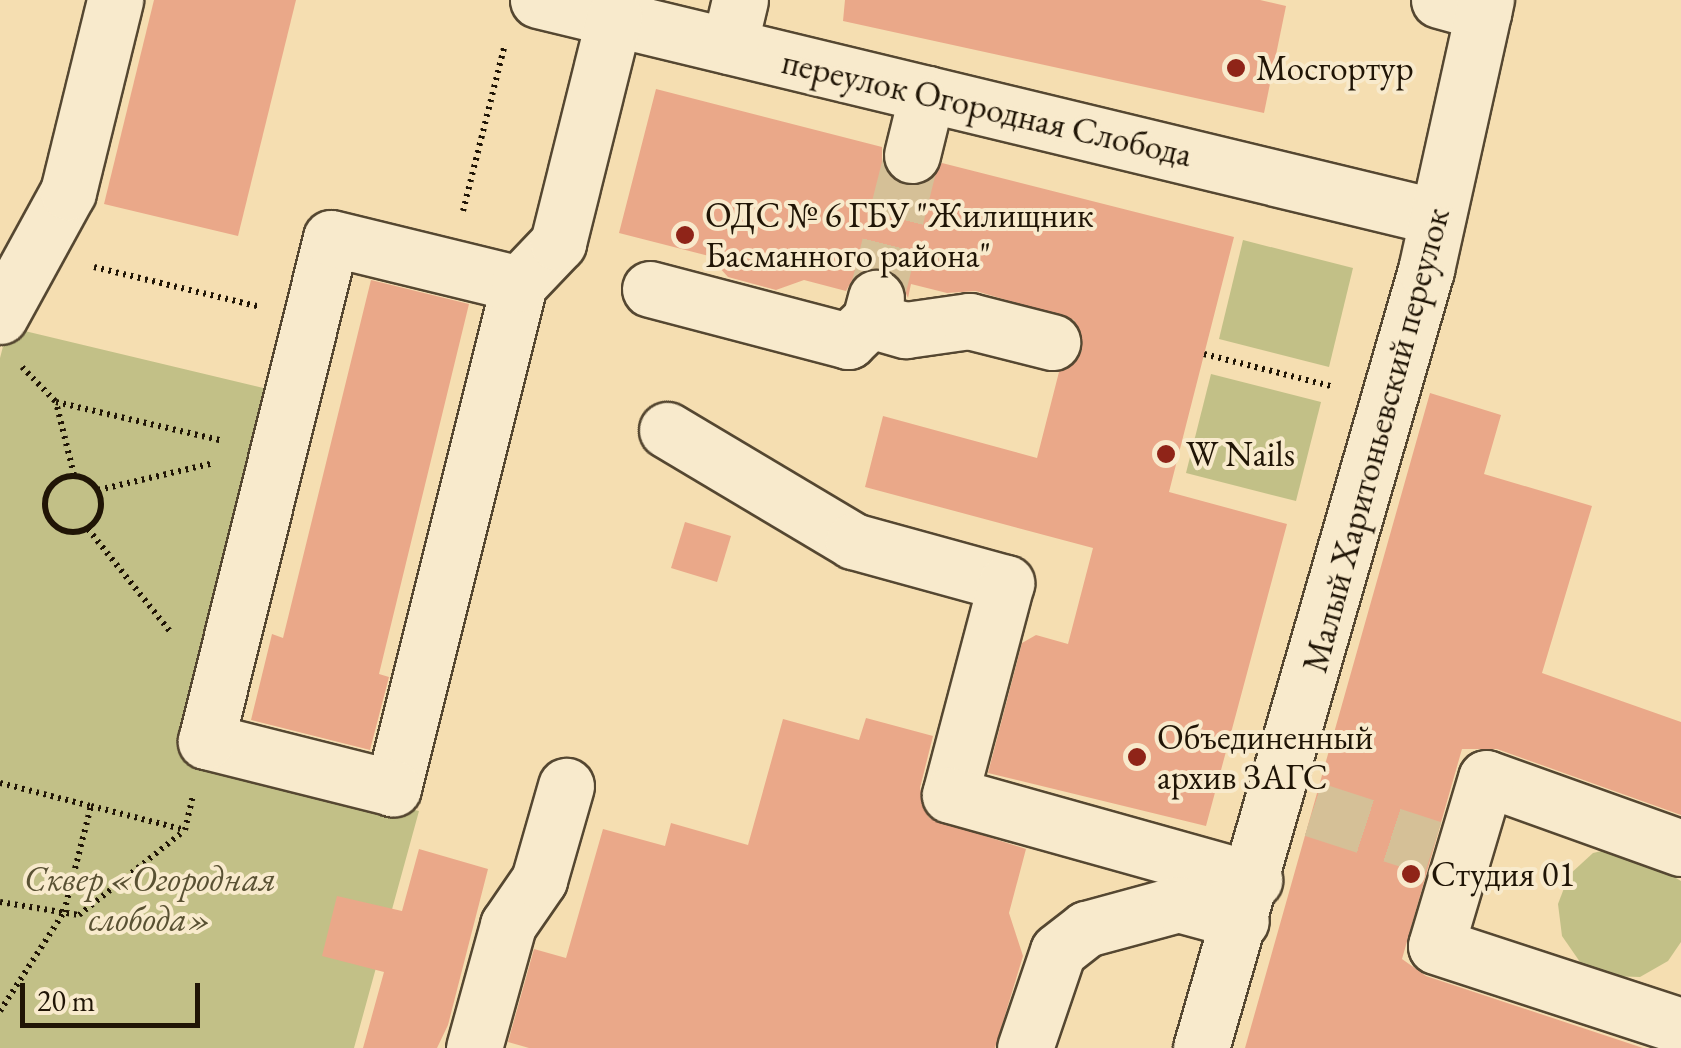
<!DOCTYPE html>
<html>
<head>
<meta charset="utf-8">
<style>
  body { margin:0 }
  #map { position:relative; width:1681px; height:1048px; overflow:hidden; background:#f5deb1; font-family:"EB Garamond",serif }
  div>[style] { position:absolute }
  [style*='--x'] { left:calc(var(--x)*1px); top:calc(var(--y)*1px); width:calc(var(--w)*1px); rotate:calc(var(--a)*1deg) }
  .green>* { inset:0; background:#c2c087 }
  .building>* { inset:0; background:#eaa889 }
  .minor-tunnel>* { height:55px; margin-top:-27.5px; transform-origin:0; background:repeating-linear-gradient(90deg,#d5c097 0 55px,transparent 0 83px) }
  .path>* { height:6px; margin-top:-3px; transform-origin:0; background:repeating-linear-gradient(90deg,#201506 0 2.5px,transparent 0 7.5px) }
  .path>.ring { margin:-3px; padding:0; box-sizing:content-box; background:none; border:6px solid #201506; border-radius:50% }
  .roads { filter:drop-shadow(2px 0 #554731) drop-shadow(-2px 0 #554731) drop-shadow(0 2px #554731) drop-shadow(0 -2px #554731) }
  .minor>* { height:55px; margin:-27.5px; padding:0 27.5px; transform-origin:27.5px; border-radius:27.5px; background:#f8eacc }
  .dots>* { width:28px; height:28px; translate:-50% -50%; box-sizing:border-box; border:5px solid #f8eacc; border-radius:50% }
  span { translate:-50% -50%; white-space:nowrap; text-align:center; line-height:1.15; -webkit-text-stroke:8px #f8eacc; paint-order:stroke }
  .poi-label { font-size:35px; color:#201506 }
  .left { translate:0 -50%; text-align:left }
  .street-label { font-size:35px; color:#201506 }
  .park-label { font-size:35px; color:#595133; font-style:italic }
  .scale { position:absolute; left:20px; top:983px; width:180px; height:45px; box-sizing:border-box; border:5px solid #201506; border-top:0; padding-left:12px; font-size:30px; line-height:35px; white-space:nowrap; color:#201506; -webkit-text-stroke:8px #f8eacc; paint-order:stroke }
</style>
</head>
<body>
<div id="map">
  <div class="green">
    <div style="clip-path:polygon(1243px 240px,1353px 268px,1329px 367px,1219px 339px)"></div>
    <div style="clip-path:polygon(8px 327px,284px 393px,193px 754px,419px 811px,354px 1048px,0 1048px,0 358px)"></div>
    <div style="clip-path:polygon(1211px 374px,1321px 402px,1296px 501px,1186px 473px)"></div>
    <div style="clip-path:polygon(1623px 846px,1681px 881px,1681px 942px,1668px 961px,1640px 977px,1609px 976px,1580px 962px,1562px 936px,1558px 904px,1569px 875px,1593px 853px)"></div>
  </div>
  <div class="building">
    <div style="clip-path:polygon(154px 0,296px 0,238px 236px,104px 204px)"></div>
    <div style="clip-path:polygon(845px 0,1260px 0,1286px 6px,1264px 113px,843px 21px)"></div>
    <div style="clip-path:polygon(656px 89px,882px 147px,882px 165px,904px 185px,922px 185px,942px 163px,1234px 237px,1169px 492px,1287px 524px,1206px 826px,988px 773px,1022px 643px,1036px 635px,1068px 644px,1093px 548px,865px 487px,883px 416px,1037px 458px,1059px 372px,1082px 351px,1074px 320px,976px 291px,947px 293px,911px 284px,908px 298px,899px 277px,883px 268px,855px 275px,846px 291px,804px 280px,776px 290px,728px 277px,709px 256px,619px 233px)"></div>
    <div style="clip-path:polygon(371px 280px,469px 304px,379px 674px,389px 677px,370px 750px,251px 720px,272px 634px,283px 638px)"></div>
    <div style="clip-path:polygon(1430px 393px,1501px 415px,1484px 474px,1592px 506px,1542px 673px,1681px 722px,1681px 815px,1497px 749px,1462px 749px,1402px 959px,1426px 976px,1643px 1048px,1245px 1048px)"></div>
    <div style="clip-path:polygon(685px 522px,731px 536px,717px 582px,671px 568px)"></div>
    <div style="clip-path:polygon(866px 718px,933px 736px,920px 788px,929px 818px,1026px 849px,1009px 913px,1023px 956px,995px 1048px,529px 1048px,508px 1042px,534px 949px,566px 958px,603px 829px,665px 846px,671px 823px,748px 845px,783px 719px,859px 740px)"></div>
    <div style="clip-path:polygon(419px 849px,488px 869px,448px 1025px,437px 1048px,363px 1048px,384px 972px,322px 956px,337px 896px,402px 911px)"></div>
  </div>
  <div class="minor-tunnel">
    <div style="--x:876;--y:298;--w:147;--a:-75.9"></div>
    <div style="--x:1313;--y:809;--w:126;--a:18"></div>
  </div>
  <div class="path">
    <div style="--x:463;--y:211;--w:172;--a:-75.9"></div>
    <div style="--x:94;--y:267;--w:168;--a:13.5"></div>
    <div style="--x:1204;--y:354;--w:134;--a:14.2"></div>
    <div style="--x:22;--y:367;--w:49;--a:45.8"></div>
    <div style="--x:74;--y:475;--w:75;--a:-103.9"></div>
    <div style="--x:56;--y:402;--w:171;--a:13.1"></div>
    <div class="ring" style="left:45px;top:476px;width:50px;height:50px"></div>
    <div style="--x:98;--y:490;--w:119;--a:-13.1"></div>
    <div style="--x:88;--y:529;--w:134;--a:51.3"></div>
    <div style="--x:0;--y:783;--w:94;--a:14.2"></div>
    <div style="--x:0;--y:902;--w:80;--a:9.3"></div>
    <div style="--x:79;--y:915;--w:134;--a:-38.7"></div>
    <div style="--x:0;--y:1011;--w:118;--a:-57.1"></div>
    <div style="--x:64;--y:912;--w:109;--a:-75.7"></div>
    <div style="--x:91;--y:806;--w:97;--a:14.3"></div>
    <div style="--x:185;--y:830;--w:36;--a:-77"></div>
  </div>
  <div class="roads">
    <div class="minor">
      <div style="--x:538;--y:0;--w:925;--a:13.57"></div>
      <div style="--x:1439;--y:0;--w:46;--a:15.3"></div>
      <div style="--x:729;--y:46;--w:47;--a:-76.6"></div>
      <div style="--x:912;--y:155;--w:63;--a:-76.2"></div>
      <div style="--x:519;--y:284;--w:520;--a:104.04"></div>
      <div style="--x:393;--y:788;--w:193;--a:-165.9"></div>
      <div style="--x:206;--y:741;--w:518;--a:-76.04"></div>
      <div style="--x:331;--y:238;--w:194;--a:13.7"></div>
      <div style="--x:519;--y:284;--w:57;--a:-46.4"></div>
      <div style="--x:558;--y:243;--w:232;--a:-76"></div>
      <div style="--x:650;--y:289;--w:205;--a:14.7"></div>
      <div style="--x:848;--y:341;--w:30;--a:-44"></div>
      <div style="--x:870;--y:320;--w:23;--a:-75"></div>
      <div style="--x:0;--y:316;--w:141;--a:-61.3"></div>
      <div style="--x:68;--y:192;--w:198;--a:-76.2"></div>
      <div style="--x:870;--y:320;--w:37;--a:16"></div>
      <div style="--x:906;--y:330;--w:64;--a:-8.1"></div>
      <div style="--x:969;--y:321;--w:86;--a:14.2"></div>
      <div style="--x:667;--y:430;--w:217;--a:30.8"></div>
      <div style="--x:853;--y:541;--w:159;--a:15.4"></div>
      <div style="--x:1006;--y:583;--w:219;--a:104.8"></div>
      <div style="--x:950;--y:795;--w:316;--a:15.6"></div>
      <div style="--x:1681;--y:848;--w:207;--a:-160.3"></div>
      <div style="--x:1486;--y:778;--w:175;--a:106.6"></div>
      <div style="--x:1436;--y:946;--w:258;--a:18.1"></div>
      <div style="--x:474;--y:1048;--w:128;--a:-74.5"></div>
      <div style="--x:508;--y:925;--w:55;--a:-55.4"></div>
      <div style="--x:539;--y:880;--w:98;--a:-74"></div>
      <div style="--x:1025;--y:1048;--w:102;--a:-71.2"></div>
      <div style="--x:1058;--y:951;--w:36;--a:-38"></div>
      <div style="--x:1086;--y:929;--w:95;--a:-15.2"></div>
      <div style="--x:1178;--y:904;--w:65;--a:15.1"></div>
      <div style="--x:1201;--y:1048;--w:810;--a:-73.87"></div>
      <div style="--x:1426;--y:270;--w:277;--a:-77.5"></div>
    </div>
  </div>
  <div class="dots">
    <div style="left:1236px;top:68px;background:#8f2418"></div>
    <div style="left:685px;top:235px;background:#8f2418"></div>
    <div style="left:1166px;top:454px;background:#8f2418"></div>
    <div style="left:1137px;top:757px;background:#8f2418"></div>
    <div style="left:1411px;top:874px;background:#8f2418"></div>
  </div>
  <div class="poi-label">
    <span class="left" style="left:1256px;top:68px">Мосгортур</span>
    <span class="left" style="left:705px;top:235px">ОДС № 6 ГБУ "Жилищник<br>Басманного района"</span>
    <span class="left" style="left:1186px;top:454px">W Nails</span>
    <span class="left" style="left:1157px;top:757px">Объединенный<br>архив ЗАГС</span>
    <span class="left" style="left:1431px;top:874px">Студия 01</span>
  </div>
  <div class="street-label">
    <span style="left:987px;top:108px;rotate:13deg">переулок Огородная Слобода</span>
    <span style="left:1376px;top:440px;rotate:-75deg">Малый Харитоньевский переулок</span>
  </div>
  <div class="park-label">
    <span style="left:150px;top:899px">Сквер «Огородная<br>слобода»</span>
  </div>
  <div class="scale">20 m</div>
</div>
</body>
</html>
